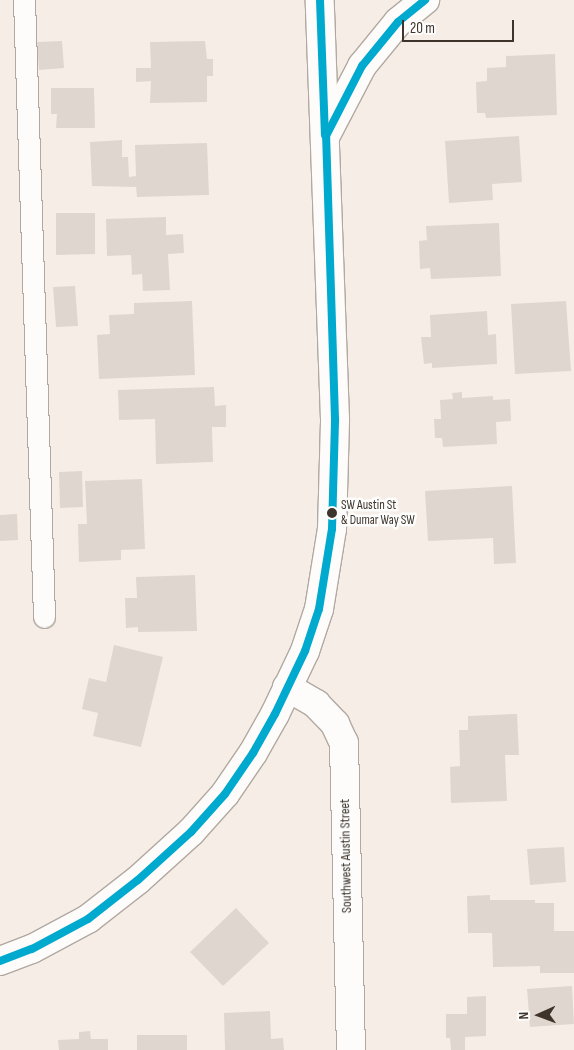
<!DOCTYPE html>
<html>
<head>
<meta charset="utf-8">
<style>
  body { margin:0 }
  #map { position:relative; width:574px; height:1050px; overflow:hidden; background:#f6eee6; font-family:"Sofia Sans Condensed",sans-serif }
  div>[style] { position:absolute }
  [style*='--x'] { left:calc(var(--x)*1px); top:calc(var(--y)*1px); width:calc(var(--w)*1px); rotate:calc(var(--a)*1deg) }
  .building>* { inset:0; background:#dfd7cf }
  .roads { filter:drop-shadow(1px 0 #b1a9a1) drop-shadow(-1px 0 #b1a9a1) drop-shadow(0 1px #b1a9a1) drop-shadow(0 -1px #b1a9a1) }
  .service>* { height:21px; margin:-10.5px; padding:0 10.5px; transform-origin:10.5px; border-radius:10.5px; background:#fefcfb }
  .minor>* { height:28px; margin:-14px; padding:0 14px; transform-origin:14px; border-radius:14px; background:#fefcfb }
  .tertiary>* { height:28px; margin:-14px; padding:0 14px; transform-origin:14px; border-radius:14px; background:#fefcfb }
  .bus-1>* { height:8px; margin:-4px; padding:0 4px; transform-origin:4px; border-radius:4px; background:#00a9ce }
  .dots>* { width:14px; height:14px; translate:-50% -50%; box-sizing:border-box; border:2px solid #fdfdfd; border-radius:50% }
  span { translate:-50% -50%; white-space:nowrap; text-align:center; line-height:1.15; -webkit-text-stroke:5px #fdfdfd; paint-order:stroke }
  .bus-label { font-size:13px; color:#3e342b }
  .left { translate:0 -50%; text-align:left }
  .street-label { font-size:14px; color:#3e342b }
  .north { position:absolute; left:514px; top:990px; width:50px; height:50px; -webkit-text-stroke:4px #fdfdfd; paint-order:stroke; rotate:268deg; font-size:14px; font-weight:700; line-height:20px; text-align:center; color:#3e342b }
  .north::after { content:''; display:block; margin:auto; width:18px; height:22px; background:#3e342b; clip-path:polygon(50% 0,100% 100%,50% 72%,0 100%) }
  .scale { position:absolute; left:402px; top:20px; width:112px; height:22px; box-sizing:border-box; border:2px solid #3e342b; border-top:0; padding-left:6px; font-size:15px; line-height:18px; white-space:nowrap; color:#3e342b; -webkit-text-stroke:4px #fdfdfd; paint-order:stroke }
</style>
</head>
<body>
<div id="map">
  <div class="building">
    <div style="clip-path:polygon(62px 41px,64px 68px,39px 70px,37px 42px)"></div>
    <div style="clip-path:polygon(205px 41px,207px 59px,213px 59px,213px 76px,207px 76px,207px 102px,150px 103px,151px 81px,136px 82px,136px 68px,151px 68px,150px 42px)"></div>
    <div style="clip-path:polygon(555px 54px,557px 115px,486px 118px,485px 113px,477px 113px,476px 82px,487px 81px,487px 68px,506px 67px,506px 56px)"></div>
    <div style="clip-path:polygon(51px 88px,94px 88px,95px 128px,56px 128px,57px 114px,51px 114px)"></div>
    <div style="clip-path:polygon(519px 136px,522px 182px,492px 184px,493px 200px,449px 203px,445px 141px)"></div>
    <div style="clip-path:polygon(122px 140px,122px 157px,128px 157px,129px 177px,136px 176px,135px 145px,207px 143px,209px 195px,137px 197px,136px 187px,92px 186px,90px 142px)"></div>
    <div style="clip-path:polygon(56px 213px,95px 213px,95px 254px,56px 255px)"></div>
    <div style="clip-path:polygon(166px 217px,166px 235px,183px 234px,184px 253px,168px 254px,170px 290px,143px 291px,142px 274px,132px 275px,131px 255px,107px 256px,106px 219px)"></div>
    <div style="clip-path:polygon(499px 223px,501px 276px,431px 279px,430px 268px,420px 269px,419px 241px,427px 240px,426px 226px)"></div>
    <div style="clip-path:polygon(75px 286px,78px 326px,56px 327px,53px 287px)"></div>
    <div style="clip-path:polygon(192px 301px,195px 375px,99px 379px,97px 335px,110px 334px,109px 315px,134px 314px,134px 303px)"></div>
    <div style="clip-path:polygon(566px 301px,571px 371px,515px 374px,511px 304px)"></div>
    <div style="clip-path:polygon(487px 311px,488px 335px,496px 334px,497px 364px,432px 368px,432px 363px,424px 364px,421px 337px,431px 337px,430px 315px)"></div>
    <div style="clip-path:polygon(214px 387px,215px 406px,226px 405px,226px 427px,212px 427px,213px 462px,156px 464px,155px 419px,119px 420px,118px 390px)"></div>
    <div style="clip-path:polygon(462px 392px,462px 398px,493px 396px,493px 400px,510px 399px,511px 421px,496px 422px,497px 444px,443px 447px,442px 438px,435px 438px,434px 419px,441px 419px,440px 400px,453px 399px,452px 393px)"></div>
    <div style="clip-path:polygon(82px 471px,83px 507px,60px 508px,59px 472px)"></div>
    <div style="clip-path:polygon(142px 479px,145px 549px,121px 550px,121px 560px,79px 562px,78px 524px,87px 524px,85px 481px)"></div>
    <div style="clip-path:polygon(512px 486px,516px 563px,494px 564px,493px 538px,428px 541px,425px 491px)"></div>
    <div style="clip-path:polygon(17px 514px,18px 540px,0 541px,0 515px)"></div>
    <div style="clip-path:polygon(195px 575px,197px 631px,138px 632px,138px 627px,126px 628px,125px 598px,137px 598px,136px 577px)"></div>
    <div style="clip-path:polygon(114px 645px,163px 657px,141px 747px,93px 736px,98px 713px,82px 709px,89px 678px,106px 682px)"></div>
    <div style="clip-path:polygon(517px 714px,519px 755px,505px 755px,507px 801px,451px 803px,450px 767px,460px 766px,459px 730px,468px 730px,468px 716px)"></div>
    <div style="clip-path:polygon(564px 847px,566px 882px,530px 885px,527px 849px)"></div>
    <div style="clip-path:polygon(490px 895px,490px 900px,535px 900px,535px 903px,554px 903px,554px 931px,574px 931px,574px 973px,540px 973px,540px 966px,493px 967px,492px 933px,468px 933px,467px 896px)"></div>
    <div style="clip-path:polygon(236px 908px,269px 943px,223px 986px,190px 952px)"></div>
    <div style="clip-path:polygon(572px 986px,574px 1024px,530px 1027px,527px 989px)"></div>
    <div style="clip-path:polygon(486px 996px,486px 1036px,465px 1037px,465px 1050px,451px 1050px,450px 1038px,446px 1038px,446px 1014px,467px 1014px,467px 997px)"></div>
    <div style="clip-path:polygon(270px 1011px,271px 1039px,283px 1038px,284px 1050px,225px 1050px,224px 1013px)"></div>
    <div style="clip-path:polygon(90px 1031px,91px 1039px,108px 1039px,108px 1050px,59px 1050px,58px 1040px,79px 1039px,79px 1032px)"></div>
    <div style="clip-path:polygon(137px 1035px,187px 1035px,187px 1050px,137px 1050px)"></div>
  </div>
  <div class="roads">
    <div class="service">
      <div style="--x:24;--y:0;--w:617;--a:88.14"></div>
    </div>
    <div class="minor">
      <div style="--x:287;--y:687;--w:34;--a:30"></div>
      <div style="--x:316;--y:704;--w:28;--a:46"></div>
      <div style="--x:335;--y:724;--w:21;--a:65"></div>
      <div style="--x:344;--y:743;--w:307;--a:88.7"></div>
    </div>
    <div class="tertiary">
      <div style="--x:326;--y:135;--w:78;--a:-62.4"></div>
      <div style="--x:362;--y:66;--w:57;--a:-50.7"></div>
      <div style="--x:398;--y:22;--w:35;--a:-39"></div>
      <div style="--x:0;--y:961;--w:34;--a:-21"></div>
      <div style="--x:32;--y:949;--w:64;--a:-28.2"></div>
      <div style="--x:88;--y:919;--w:63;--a:-38"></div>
      <div style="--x:138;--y:880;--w:72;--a:-42.2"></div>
      <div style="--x:191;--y:832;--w:51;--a:-48.2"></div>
      <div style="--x:225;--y:794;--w:50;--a:-55.7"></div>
      <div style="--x:253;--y:753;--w:45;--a:-60.6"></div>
      <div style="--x:275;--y:714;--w:70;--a:-64.5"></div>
      <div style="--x:305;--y:651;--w:44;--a:-71.6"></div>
      <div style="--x:319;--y:609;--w:81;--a:-80.8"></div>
      <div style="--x:332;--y:529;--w:110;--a:-88.4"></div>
      <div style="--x:335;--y:419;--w:419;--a:-92.1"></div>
    </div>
  </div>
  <div class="bus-1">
    <div style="--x:320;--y:0;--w:135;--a:87.9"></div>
    <div style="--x:0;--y:961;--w:34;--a:-21"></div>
    <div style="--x:32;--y:949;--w:64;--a:-28.2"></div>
    <div style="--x:88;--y:919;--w:63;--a:-38"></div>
    <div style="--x:138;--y:880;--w:72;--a:-42.2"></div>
    <div style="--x:191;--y:832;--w:51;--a:-48.2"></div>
    <div style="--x:225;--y:794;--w:50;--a:-55.7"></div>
    <div style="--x:253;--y:753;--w:45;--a:-60.6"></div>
    <div style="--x:275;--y:714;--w:70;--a:-64.5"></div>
    <div style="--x:305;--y:651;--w:44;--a:-71.6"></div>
    <div style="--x:319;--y:609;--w:81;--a:-80.8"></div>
    <div style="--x:332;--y:529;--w:110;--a:-88.4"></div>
    <div style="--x:335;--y:419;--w:283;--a:-91.8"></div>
    <div style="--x:326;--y:136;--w:79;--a:-62.8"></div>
    <div style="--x:362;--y:66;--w:57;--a:-50.7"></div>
    <div style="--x:398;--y:22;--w:35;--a:-39"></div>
  </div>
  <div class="dots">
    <div style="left:332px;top:513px;background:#3e342b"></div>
  </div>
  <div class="bus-label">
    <span class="left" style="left:341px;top:513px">SW Austin St<br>&amp; Dumar Way SW</span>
  </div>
  <div class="street-label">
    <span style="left:346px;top:856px;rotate:-91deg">Southwest Austin Street</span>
  </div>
  <div class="north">N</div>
  <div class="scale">20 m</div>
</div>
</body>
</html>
